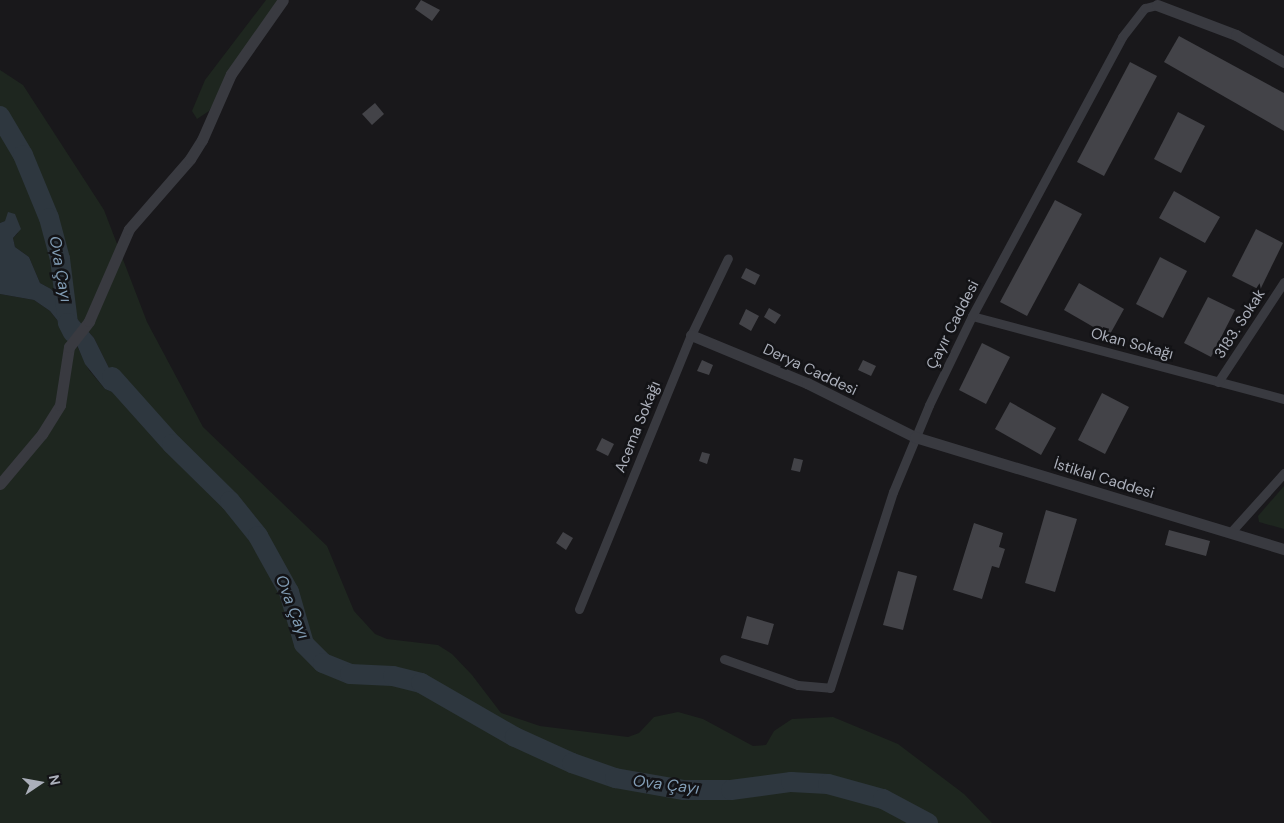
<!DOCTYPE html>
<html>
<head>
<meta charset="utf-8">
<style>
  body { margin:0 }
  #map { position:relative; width:1284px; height:823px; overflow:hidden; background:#19181b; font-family:"DM Sans",sans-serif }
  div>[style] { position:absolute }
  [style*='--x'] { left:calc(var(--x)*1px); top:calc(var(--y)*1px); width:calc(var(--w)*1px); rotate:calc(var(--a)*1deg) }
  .green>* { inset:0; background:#1e261f }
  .water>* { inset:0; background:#2e373f }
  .river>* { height:20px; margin:-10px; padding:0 10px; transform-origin:10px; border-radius:10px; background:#2e373f }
  .building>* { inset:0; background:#434348 }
  .minor>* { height:9px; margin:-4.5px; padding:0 4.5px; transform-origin:4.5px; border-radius:4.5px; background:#393a40 }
  .tertiary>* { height:11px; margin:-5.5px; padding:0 5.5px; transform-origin:5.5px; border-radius:5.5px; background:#393a40 }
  span { translate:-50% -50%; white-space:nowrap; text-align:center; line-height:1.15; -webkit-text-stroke:5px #131316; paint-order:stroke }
  .street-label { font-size:15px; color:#abafba }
  .water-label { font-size:16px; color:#829db5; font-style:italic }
  .north { position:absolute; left:15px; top:758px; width:50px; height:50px; -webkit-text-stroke:4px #131316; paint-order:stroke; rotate:78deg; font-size:14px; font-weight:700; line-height:20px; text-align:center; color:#abafba }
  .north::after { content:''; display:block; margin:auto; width:18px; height:22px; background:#abafba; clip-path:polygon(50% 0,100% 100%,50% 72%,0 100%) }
</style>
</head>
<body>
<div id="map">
  <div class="green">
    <div style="clip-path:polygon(266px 0,279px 0,209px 111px,197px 119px,192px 111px,205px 80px)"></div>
    <div style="clip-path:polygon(0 70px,23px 85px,104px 210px,147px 322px,203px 427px,327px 546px,354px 611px,375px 634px,387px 639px,438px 645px,452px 654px,472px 675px,501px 713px,540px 726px,628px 737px,639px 733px,654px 717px,678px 712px,703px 719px,753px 746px,766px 745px,774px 731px,792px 719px,833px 717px,898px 744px,964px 794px,992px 823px,0 823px,0 294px,34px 300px,50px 311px,77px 346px,89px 370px,105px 389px,124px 397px,137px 391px,127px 379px,109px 368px,94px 338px,51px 289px,40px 283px,29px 257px,15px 247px,13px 238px,18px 233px,5px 221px,0 223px)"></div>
    <div style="clip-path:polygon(1284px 486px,1284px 529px,1259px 522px,1258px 516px)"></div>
  </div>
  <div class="water">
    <div style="clip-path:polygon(8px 212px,15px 214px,21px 229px,13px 238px,15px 247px,29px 257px,40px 283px,51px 289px,94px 338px,109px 368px,127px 379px,136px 394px,124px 397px,105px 389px,85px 364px,77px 345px,50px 311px,34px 300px,0 294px,0 223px,5px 221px)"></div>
  </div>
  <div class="river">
    <div style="--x:0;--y:116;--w:45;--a:59.5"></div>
    <div style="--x:23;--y:155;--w:68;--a:67.6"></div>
    <div style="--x:49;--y:218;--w:42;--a:75"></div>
    <div style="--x:60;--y:259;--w:64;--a:82.9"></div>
    <div style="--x:68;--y:323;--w:11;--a:63"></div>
    <div style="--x:112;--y:377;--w:90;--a:48.2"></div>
    <div style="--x:172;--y:444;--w:81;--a:44.5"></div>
    <div style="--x:230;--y:501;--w:45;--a:51.3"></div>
    <div style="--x:258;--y:536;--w:64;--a:61"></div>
    <div style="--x:289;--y:592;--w:54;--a:73.9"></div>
    <div style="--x:304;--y:644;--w:27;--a:45"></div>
    <div style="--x:323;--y:663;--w:29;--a:22"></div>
    <div style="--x:350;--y:674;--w:43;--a:2.7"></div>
    <div style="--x:393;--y:676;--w:29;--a:14"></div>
    <div style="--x:421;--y:683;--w:108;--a:29.9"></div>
    <div style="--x:515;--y:737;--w:63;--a:24.5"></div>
    <div style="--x:572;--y:763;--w:46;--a:19.2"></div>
    <div style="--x:615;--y:778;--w:70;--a:9.9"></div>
    <div style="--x:684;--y:790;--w:47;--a:0"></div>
    <div style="--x:731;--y:790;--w:61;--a:-7.6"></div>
    <div style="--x:791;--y:782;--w:37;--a:3"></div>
    <div style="--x:828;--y:784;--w:57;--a:15.3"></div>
    <div style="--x:883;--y:799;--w:51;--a:28.1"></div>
  </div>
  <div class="building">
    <div style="clip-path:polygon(421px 0,440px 10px,432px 21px,415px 9px)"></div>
    <div style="clip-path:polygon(1179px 36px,1284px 93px,1284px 131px,1164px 62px)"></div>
    <div style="clip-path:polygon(1130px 62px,1157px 76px,1104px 176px,1077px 162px)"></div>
    <div style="clip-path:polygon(375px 103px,384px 114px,372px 125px,362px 114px)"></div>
    <div style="clip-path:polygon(1178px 112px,1205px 126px,1181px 173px,1154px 159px)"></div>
    <div style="clip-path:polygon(1174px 191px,1220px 217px,1205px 243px,1159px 218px)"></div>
    <div style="clip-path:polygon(1055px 200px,1082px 214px,1027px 316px,1000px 302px)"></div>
    <div style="clip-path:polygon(1256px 229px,1283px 243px,1260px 290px,1232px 276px)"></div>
    <div style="clip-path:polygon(1160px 257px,1187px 271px,1163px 318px,1136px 304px)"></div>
    <div style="clip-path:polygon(746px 268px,760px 275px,755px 285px,741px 278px)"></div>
    <div style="clip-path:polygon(1079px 283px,1124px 309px,1109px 336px,1064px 310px)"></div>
    <div style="clip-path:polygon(1208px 297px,1235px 310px,1211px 357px,1184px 343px)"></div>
    <div style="clip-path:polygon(769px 308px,781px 315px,775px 324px,764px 317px)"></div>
    <div style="clip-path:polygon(746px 309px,759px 316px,751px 331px,739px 324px)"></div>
    <div style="clip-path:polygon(982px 343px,1010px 357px,986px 404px,959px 390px)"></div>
    <div style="clip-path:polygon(702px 360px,713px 365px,709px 375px,697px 371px)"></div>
    <div style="clip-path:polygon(863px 360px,876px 366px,871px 376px,858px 370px)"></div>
    <div style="clip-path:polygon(1102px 393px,1129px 407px,1105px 454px,1078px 440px)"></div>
    <div style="clip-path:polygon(1010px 402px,1056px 428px,1041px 455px,995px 429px)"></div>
    <div style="clip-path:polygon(602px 438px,614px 444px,608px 456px,596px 450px)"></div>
    <div style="clip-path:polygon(702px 452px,710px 454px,707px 464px,699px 461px)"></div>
    <div style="clip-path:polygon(794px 458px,803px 460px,800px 472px,791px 470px)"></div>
    <div style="clip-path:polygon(1046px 510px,1077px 519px,1055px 592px,1025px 583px)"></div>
    <div style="clip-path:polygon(974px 523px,1003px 533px,999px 547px,1005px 549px,999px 568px,992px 566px,982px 599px,953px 590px)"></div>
    <div style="clip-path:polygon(1169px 530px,1210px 541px,1206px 556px,1165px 545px)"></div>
    <div style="clip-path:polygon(563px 532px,573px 538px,566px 550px,556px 543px)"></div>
    <div style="clip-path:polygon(898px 571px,917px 576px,903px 630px,883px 625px)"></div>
    <div style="clip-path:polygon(747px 616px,774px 624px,768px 645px,741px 638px)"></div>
  </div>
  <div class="minor">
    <div style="--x:972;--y:316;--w:323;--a:14.9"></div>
    <div style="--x:1218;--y:382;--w:120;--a:-56.6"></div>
    <div style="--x:1230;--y:533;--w:81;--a:-48"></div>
    <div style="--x:579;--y:609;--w:296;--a:-67.8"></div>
    <div style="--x:691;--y:335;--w:85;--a:-64.3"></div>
    <div style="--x:724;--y:659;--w:78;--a:19.4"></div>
    <div style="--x:798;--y:685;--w:32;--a:5"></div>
    <div style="--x:830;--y:688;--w:206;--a:-72.2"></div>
    <div style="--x:893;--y:492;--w:94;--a:-67.5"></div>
    <div style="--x:929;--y:405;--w:99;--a:-64.2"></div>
    <div style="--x:972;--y:316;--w:317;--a:-61.7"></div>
    <div style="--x:1122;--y:37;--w:37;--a:-52"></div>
    <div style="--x:1145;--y:8;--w:12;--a:-14"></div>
  </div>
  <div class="tertiary">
    <div style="--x:1157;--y:5;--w:85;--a:20.8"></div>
    <div style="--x:1236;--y:35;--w:55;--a:29.4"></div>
    <div style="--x:691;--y:335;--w:126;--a:22.5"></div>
    <div style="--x:807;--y:383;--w:121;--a:26.6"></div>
    <div style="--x:915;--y:437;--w:386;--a:16.9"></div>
    <div style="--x:0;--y:484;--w:65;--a:-50"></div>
    <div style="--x:42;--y:434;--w:34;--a:-58"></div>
    <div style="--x:60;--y:405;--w:59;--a:-81.2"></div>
    <div style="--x:69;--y:347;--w:33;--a:-52"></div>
    <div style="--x:89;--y:321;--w:100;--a:-66.5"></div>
    <div style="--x:129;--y:229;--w:93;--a:-48.9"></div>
    <div style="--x:190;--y:159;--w:22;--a:-58"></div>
    <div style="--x:202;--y:140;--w:72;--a:-66.3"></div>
    <div style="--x:231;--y:74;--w:90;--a:-54.9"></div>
  </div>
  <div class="street-label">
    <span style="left:1240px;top:324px;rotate:-57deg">3183. Sokak</span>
    <span style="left:953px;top:325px;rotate:-63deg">Çayır Caddesi</span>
    <span style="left:1132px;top:344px;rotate:15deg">Okan Sokağı</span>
    <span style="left:810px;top:370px;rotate:25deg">Derya Caddesi</span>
    <span style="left:638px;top:427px;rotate:-68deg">Acema Sokağı</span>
    <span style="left:1104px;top:479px;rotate:17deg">İstiklal Caddesi</span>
  </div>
  <div class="water-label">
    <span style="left:60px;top:269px;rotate:80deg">Ova Çayı</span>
    <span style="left:292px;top:607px;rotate:69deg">Ova Çayı</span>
    <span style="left:666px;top:785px;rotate:7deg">Ova Çayı</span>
  </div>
  <div class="north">N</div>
</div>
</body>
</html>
